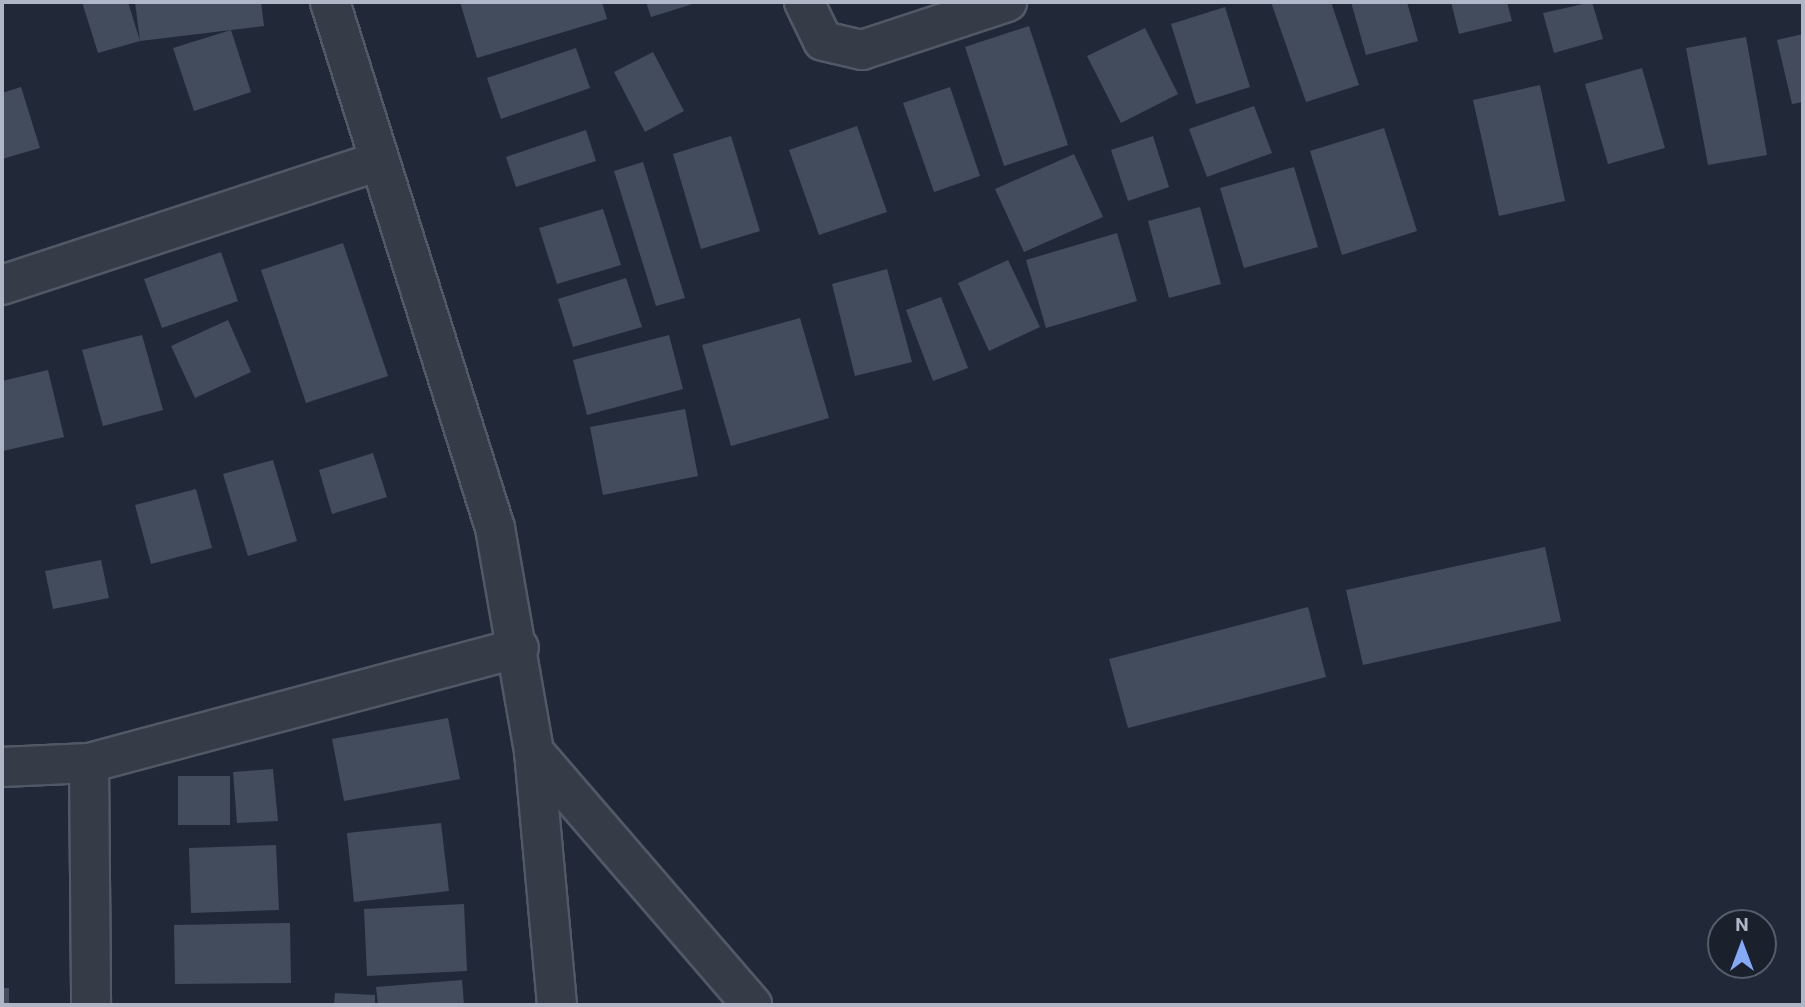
<!DOCTYPE html>
<html>
<head>
<meta charset="utf-8">
<style>
  body { margin:0 }
  #map { position:relative; width:1805px; height:1007px; overflow:hidden; background:#212938; font-family:Roboto,sans-serif }
  div>[style] { position:absolute }
  [style*='--x'] { left:calc(var(--x)*1px); top:calc(var(--y)*1px); width:calc(var(--w)*1px); rotate:calc(var(--a)*1deg) }
  .building>* { inset:0; background:#424c5d }
  .roads { filter:drop-shadow(2px 0 #525966) drop-shadow(-2px 0 #525966) drop-shadow(0 2px #525966) drop-shadow(0 -2px #525966) }
  .minor>* { height:38px; margin:-19px; padding:0 19px; transform-origin:19px; border-radius:19px; background:#353c48 }
  span { translate:-50% -50%; white-space:nowrap; text-align:center; line-height:1.15; -webkit-text-stroke:7px #1a212d; paint-order:stroke }
  .frame { position:absolute; inset:0; border:4px solid #afb6c5; pointer-events:none }
  .north { position:absolute; left:1707px; top:909px; width:70px; height:70px; box-sizing:border-box; background:#1a212d; border:2px solid #565d6a; border-radius:50%; rotate:0deg; font-size:19px; font-weight:700; line-height:28px; text-align:center; color:#afb6c5 }
  .north::after { content:''; display:block; margin:auto; width:24px; height:32px; background:#85a9f4; clip-path:polygon(50% 0,100% 100%,50% 72%,0 100%) }
</style>
</head>
<body>
<div id="map">
  <div class="building">
    <div style="clip-path:polygon(82px 2px,128px 2px,140px 41px,135px 2px,261px 2px,264px 26px,140px 41px,98px 53px)"></div>
    <div style="clip-path:polygon(460px 2px,602px 2px,607px 19px,477px 58px)"></div>
    <div style="clip-path:polygon(646px 2px,699px 2px,651px 17px)"></div>
    <div style="clip-path:polygon(1271px 2px,1331px 2px,1359px 85px,1306px 102px)"></div>
    <div style="clip-path:polygon(1351px 2px,1407px 2px,1418px 41px,1366px 55px)"></div>
    <div style="clip-path:polygon(1451px 2px,1507px 2px,1512px 21px,1459px 34px)"></div>
    <div style="clip-path:polygon(1592px 2px,1603px 39px,1554px 53px,1543px 13px)"></div>
    <div style="clip-path:polygon(1225px 7px,1250px 87px,1196px 104px,1171px 24px)"></div>
    <div style="clip-path:polygon(1029px 26px,1068px 145px,1004px 166px,965px 47px)"></div>
    <div style="clip-path:polygon(1145px 28px,1178px 94px,1121px 123px,1087px 56px)"></div>
    <div style="clip-path:polygon(231px 30px,251px 92px,194px 111px,173px 48px)"></div>
    <div style="clip-path:polygon(1803px 34px,1803px 102px,1792px 104px,1777px 40px)"></div>
    <div style="clip-path:polygon(1746px 37px,1767px 155px,1708px 165px,1686px 48px)"></div>
    <div style="clip-path:polygon(576px 48px,590px 88px,501px 119px,487px 78px)"></div>
    <div style="clip-path:polygon(653px 52px,684px 111px,645px 132px,614px 72px)"></div>
    <div style="clip-path:polygon(1642px 68px,1665px 148px,1608px 164px,1585px 84px)"></div>
    <div style="clip-path:polygon(1540px 85px,1565px 201px,1499px 216px,1473px 100px)"></div>
    <div style="clip-path:polygon(21px 87px,40px 148px,2px 159px,2px 93px)"></div>
    <div style="clip-path:polygon(950px 87px,980px 176px,934px 192px,903px 103px)"></div>
    <div style="clip-path:polygon(1254px 106px,1272px 153px,1207px 177px,1189px 129px)"></div>
    <div style="clip-path:polygon(857px 126px,887px 212px,819px 235px,789px 150px)"></div>
    <div style="clip-path:polygon(1384px 128px,1417px 231px,1342px 255px,1310px 151px)"></div>
    <div style="clip-path:polygon(586px 130px,596px 161px,516px 187px,506px 157px)"></div>
    <div style="clip-path:polygon(731px 136px,760px 231px,701px 249px,673px 154px)"></div>
    <div style="clip-path:polygon(1153px 136px,1169px 187px,1128px 201px,1111px 150px)"></div>
    <div style="clip-path:polygon(1074px 154px,1103px 217px,1024px 252px,995px 189px)"></div>
    <div style="clip-path:polygon(643px 162px,685px 298px,656px 306px,614px 171px)"></div>
    <div style="clip-path:polygon(1294px 167px,1318px 247px,1244px 268px,1220px 188px)"></div>
    <div style="clip-path:polygon(1200px 207px,1221px 284px,1169px 298px,1148px 221px)"></div>
    <div style="clip-path:polygon(603px 209px,621px 265px,557px 284px,539px 228px)"></div>
    <div style="clip-path:polygon(1117px 233px,1137px 301px,1046px 328px,1026px 260px)"></div>
    <div style="clip-path:polygon(343px 243px,388px 376px,306px 403px,261px 270px)"></div>
    <div style="clip-path:polygon(221px 252px,238px 301px,162px 328px,144px 279px)"></div>
    <div style="clip-path:polygon(1008px 260px,1040px 327px,989px 351px,958px 283px)"></div>
    <div style="clip-path:polygon(887px 269px,912px 362px,855px 376px,832px 284px)"></div>
    <div style="clip-path:polygon(626px 278px,642px 327px,573px 347px,558px 299px)"></div>
    <div style="clip-path:polygon(941px 297px,968px 368px,933px 381px,906px 310px)"></div>
    <div style="clip-path:polygon(800px 318px,829px 418px,731px 446px,702px 345px)"></div>
    <div style="clip-path:polygon(228px 320px,251px 372px,195px 398px,171px 346px)"></div>
    <div style="clip-path:polygon(142px 335px,163px 410px,103px 426px,82px 350px)"></div>
    <div style="clip-path:polygon(669px 335px,683px 389px,587px 415px,573px 360px)"></div>
    <div style="clip-path:polygon(48px 370px,64px 437px,3px 451px,2px 381px)"></div>
    <div style="clip-path:polygon(685px 409px,698px 476px,603px 495px,590px 427px)"></div>
    <div style="clip-path:polygon(373px 453px,387px 497px,332px 514px,319px 470px)"></div>
    <div style="clip-path:polygon(273px 460px,297px 541px,248px 556px,223px 474px)"></div>
    <div style="clip-path:polygon(196px 489px,212px 548px,151px 564px,135px 505px)"></div>
    <div style="clip-path:polygon(1545px 547px,1561px 621px,1363px 665px,1346px 590px)"></div>
    <div style="clip-path:polygon(101px 560px,109px 598px,53px 609px,45px 571px)"></div>
    <div style="clip-path:polygon(1308px 607px,1326px 677px,1128px 728px,1109px 659px)"></div>
    <div style="clip-path:polygon(448px 718px,460px 779px,344px 801px,332px 739px)"></div>
    <div style="clip-path:polygon(273px 769px,278px 821px,237px 823px,233px 772px)"></div>
    <div style="clip-path:polygon(178px 776px,230px 776px,230px 825px,178px 825px)"></div>
    <div style="clip-path:polygon(441px 823px,449px 891px,354px 902px,347px 833px)"></div>
    <div style="clip-path:polygon(276px 845px,279px 910px,191px 913px,189px 848px)"></div>
    <div style="clip-path:polygon(464px 904px,467px 971px,367px 976px,364px 909px)"></div>
    <div style="clip-path:polygon(290px 923px,291px 983px,175px 984px,174px 925px)"></div>
    <div style="clip-path:polygon(462px 980px,464px 1005px,378px 1005px,376px 987px)"></div>
    <div style="clip-path:polygon(2px 988px,9px 988px,9px 1005px,2px 1005px)"></div>
    <div style="clip-path:polygon(335px 993px,375px 995px,375px 1005px,334px 1005px)"></div>
  </div>
  <div class="roads">
    <div class="minor">
      <div style="--x:330;--y:2;--w:551;--a:72.58"></div>
      <div style="--x:495;--y:528;--w:227;--a:80.1"></div>
      <div style="--x:534;--y:752;--w:254;--a:84.8"></div>
      <div style="--x:804;--y:2;--w:43;--a:64"></div>
      <div style="--x:823;--y:41;--w:40;--a:13"></div>
      <div style="--x:862;--y:50;--w:153;--a:-18.3"></div>
      <div style="--x:2;--y:285;--w:395;--a:-18.2"></div>
      <div style="--x:534;--y:752;--w:334;--a:49.2"></div>
      <div style="--x:89;--y:763;--w:242;--a:89.5"></div>
      <div style="--x:2;--y:767;--w:87;--a:-2.6"></div>
      <div style="--x:89;--y:763;--w:445;--a:-15"></div>
    </div>
  </div>
  <div class="frame"></div>
  <div class="north">N</div>
</div>
</body>
</html>
